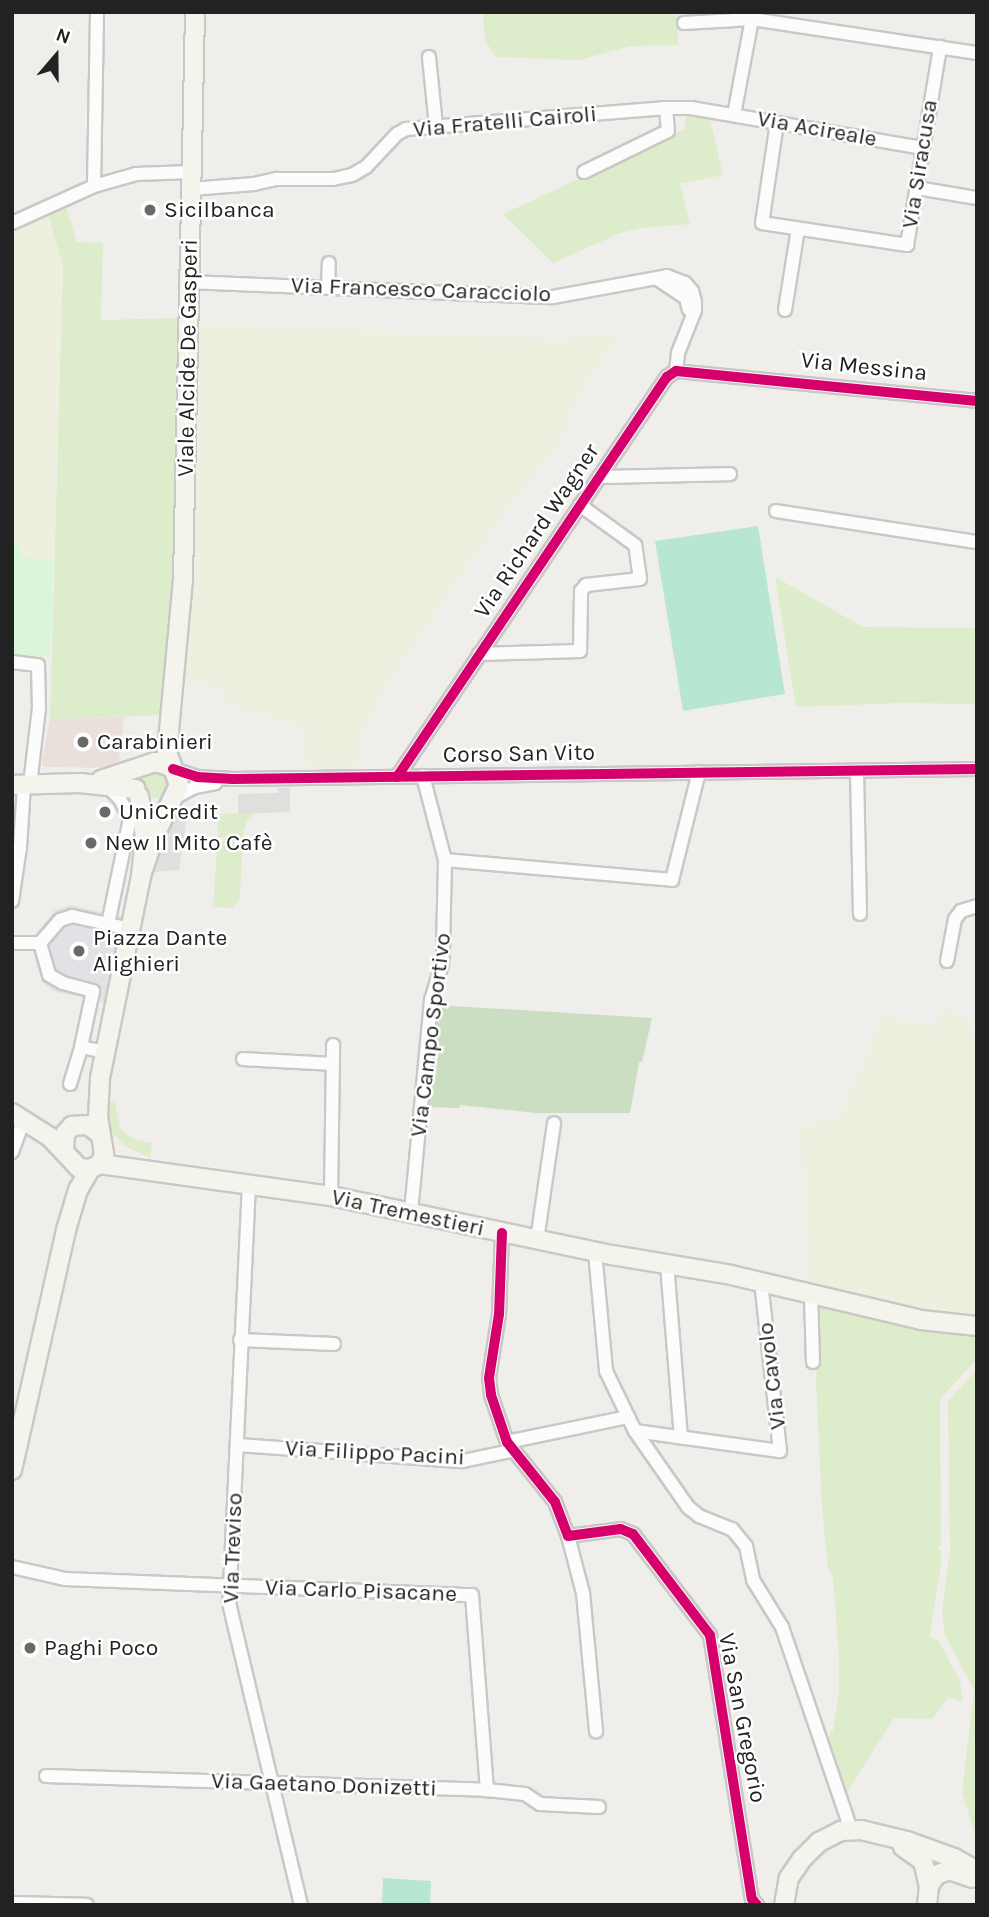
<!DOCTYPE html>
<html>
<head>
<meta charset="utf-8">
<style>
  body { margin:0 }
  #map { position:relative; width:989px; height:1917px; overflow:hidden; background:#f0eeeb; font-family:Karla,sans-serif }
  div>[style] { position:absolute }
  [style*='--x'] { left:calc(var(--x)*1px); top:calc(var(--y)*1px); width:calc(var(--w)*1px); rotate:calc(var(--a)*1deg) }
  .military>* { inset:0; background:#eae0db }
  .farmland>* { inset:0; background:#efefdf }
  .grass>* { inset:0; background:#ddeccb }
  .round { border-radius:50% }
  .forest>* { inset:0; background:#cbdec1 }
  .park>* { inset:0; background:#daf5da }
  .pitch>* { inset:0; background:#b7e6d2 }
  .parking>* { inset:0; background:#e0dfde }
  .plaza>* { inset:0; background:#e2e1e5 }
  .roads { filter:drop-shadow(2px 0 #c9c8c7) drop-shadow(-2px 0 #c9c8c7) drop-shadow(0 2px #c9c8c7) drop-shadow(0 -2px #c9c8c7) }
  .street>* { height:12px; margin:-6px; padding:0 6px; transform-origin:6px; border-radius:6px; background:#fdfcfc }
  .secondary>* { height:18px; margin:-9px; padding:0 9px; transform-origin:9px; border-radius:9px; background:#f4f4ed }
  .cycleway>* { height:10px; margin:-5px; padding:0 5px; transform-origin:5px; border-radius:5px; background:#d6006c }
  .dots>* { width:19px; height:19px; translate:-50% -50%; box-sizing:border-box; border:4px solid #fff; border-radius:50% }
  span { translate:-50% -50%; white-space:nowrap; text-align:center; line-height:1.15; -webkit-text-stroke:5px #fff; paint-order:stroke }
  .street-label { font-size:23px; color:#222 }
  .poi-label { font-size:23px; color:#222 }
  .left { translate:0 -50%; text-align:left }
  .frame { position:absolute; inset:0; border:14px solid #222; pointer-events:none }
  .north { position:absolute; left:21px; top:21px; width:70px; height:70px; -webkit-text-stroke:5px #fff; paint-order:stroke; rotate:20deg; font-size:19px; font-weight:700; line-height:28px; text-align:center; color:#222 }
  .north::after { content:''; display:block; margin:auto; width:24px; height:32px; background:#222; clip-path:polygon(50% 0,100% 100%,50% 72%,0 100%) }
</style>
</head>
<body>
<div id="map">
  <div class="military">
    <div style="clip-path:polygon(124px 717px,119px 761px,113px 768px,44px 767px,42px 762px,50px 719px)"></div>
  </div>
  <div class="farmland">
    <div style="clip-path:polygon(48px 214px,63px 266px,53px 562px,22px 557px,20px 547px,12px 543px,12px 228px)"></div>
    <div style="clip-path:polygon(197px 324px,563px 340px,620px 332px,565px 416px,572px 422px,571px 425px,517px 499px,514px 497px,383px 691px,360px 738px,356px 765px,305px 765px,305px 728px,224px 703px,226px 688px,183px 681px,195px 423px,200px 421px,201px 412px,196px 406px)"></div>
    <div style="clip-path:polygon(942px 1007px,970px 1021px,968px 1029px,977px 1035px,977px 1319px,917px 1313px,915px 1307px,908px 1308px,809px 1287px,801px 1126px,840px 1118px,882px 1017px,938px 1026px)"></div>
  </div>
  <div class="grass">
    <div style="clip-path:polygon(483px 12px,677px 12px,678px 45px,630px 46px,579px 60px,496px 57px,485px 40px)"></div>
    <div style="clip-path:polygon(692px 113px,710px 119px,723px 175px,680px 184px,690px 224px,640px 228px,618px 234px,553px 263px,503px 214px,685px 129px,686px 114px)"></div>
    <div style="clip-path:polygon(66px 206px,77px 242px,103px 243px,101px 320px,181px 318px,175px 546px,163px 715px,50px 719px,63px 266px,48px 214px)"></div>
    <div style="clip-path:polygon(775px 577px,863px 627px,977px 628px,977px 704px,902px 703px,796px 707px)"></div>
    <div class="round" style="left:142px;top:770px;width:28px;height:28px"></div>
    <div style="clip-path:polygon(257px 812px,247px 821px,243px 833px,240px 899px,233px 908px,213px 907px,217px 850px,225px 838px,218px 837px,217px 814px)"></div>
    <div style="clip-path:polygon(115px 1101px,120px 1126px,124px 1133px,137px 1140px,152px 1143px,150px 1158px,125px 1146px,109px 1129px,104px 1103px)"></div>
    <div style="clip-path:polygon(820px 1303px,977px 1331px,977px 1359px,940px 1399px,941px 1544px,937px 1550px,941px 1551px,941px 1564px,930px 1634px,931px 1637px,938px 1640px,960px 1681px,963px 1702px,949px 1697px,932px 1719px,894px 1718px,847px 1792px,828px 1741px,830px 1732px,833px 1732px,839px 1691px,839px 1658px,833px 1576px,828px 1568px,822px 1508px,816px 1379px)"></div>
    <div style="clip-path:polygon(977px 1370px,977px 1839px,962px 1793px,974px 1690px,945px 1635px,942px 1612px,950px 1552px,948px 1401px)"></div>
  </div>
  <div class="forest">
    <div style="clip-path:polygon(435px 1005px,652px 1018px,642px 1062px,639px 1062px,630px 1113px,536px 1113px,460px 1105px,459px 1108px,425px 1107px,429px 1076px,434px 1073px,434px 1068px,430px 1067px)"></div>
  </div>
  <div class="park">
    <div style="clip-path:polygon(12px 543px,20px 546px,22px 557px,53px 562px,50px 658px,12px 654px)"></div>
  </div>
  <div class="pitch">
    <div style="clip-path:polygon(758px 526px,785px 694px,683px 711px,655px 541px)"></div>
    <div style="clip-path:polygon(383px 1878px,431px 1881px,430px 1905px,382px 1904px)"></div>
  </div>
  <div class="parking">
    <div style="clip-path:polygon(277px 788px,290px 788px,290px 812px,238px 814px,238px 794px,278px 793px)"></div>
    <div style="clip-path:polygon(180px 805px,188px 808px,179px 870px,151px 872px,170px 815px)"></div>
  </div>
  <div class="plaza">
    <div style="clip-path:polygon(71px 905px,132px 919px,114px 1005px,53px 991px,42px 982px,31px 943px,55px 910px)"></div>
  </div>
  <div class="roads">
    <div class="street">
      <div style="--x:684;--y:23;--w:68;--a:-3.4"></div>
      <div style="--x:752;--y:19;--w:228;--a:8.6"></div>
      <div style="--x:429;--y:57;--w:69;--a:84.2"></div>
      <div style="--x:734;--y:115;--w:104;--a:-79.4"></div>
      <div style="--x:777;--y:123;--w:101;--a:98.5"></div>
      <div style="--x:762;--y:223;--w:147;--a:8.6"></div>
      <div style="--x:907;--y:245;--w:201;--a:-80.5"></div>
      <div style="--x:584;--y:172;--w:93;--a:-26"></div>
      <div style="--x:668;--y:131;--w:23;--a:-95"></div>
      <div style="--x:94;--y:186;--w:174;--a:-89"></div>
      <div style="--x:917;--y:188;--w:61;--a:9.5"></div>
      <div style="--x:191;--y:189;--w:63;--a:-4.5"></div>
      <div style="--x:254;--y:184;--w:23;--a:-13"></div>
      <div style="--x:276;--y:179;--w:57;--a:0"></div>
      <div style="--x:333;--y:179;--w:19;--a:-12"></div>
      <div style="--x:352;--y:175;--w:16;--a:-30"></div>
      <div style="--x:366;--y:167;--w:45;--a:-46.8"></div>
      <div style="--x:397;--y:134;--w:10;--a:-29"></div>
      <div style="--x:406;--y:129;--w:261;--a:-4.6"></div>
      <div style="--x:666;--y:108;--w:25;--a:0"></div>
      <div style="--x:691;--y:108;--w:235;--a:9.8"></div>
      <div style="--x:12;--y:223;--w:90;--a:-24.3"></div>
      <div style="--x:94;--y:186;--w:44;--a:-15.9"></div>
      <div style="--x:136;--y:174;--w:55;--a:-2.1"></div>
      <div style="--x:659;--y:280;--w:32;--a:34"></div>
      <div style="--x:686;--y:298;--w:12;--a:76"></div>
      <div style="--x:188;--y:282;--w:365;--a:2.4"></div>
      <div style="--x:553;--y:297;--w:116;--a:-10.4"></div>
      <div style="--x:667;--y:276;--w:19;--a:21"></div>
      <div style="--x:685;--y:283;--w:11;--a:49"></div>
      <div style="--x:692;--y:291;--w:11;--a:75"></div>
      <div style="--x:695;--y:302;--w:8;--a:90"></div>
      <div style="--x:695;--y:310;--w:46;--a:111.6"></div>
      <div style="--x:678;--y:353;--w:18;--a:96"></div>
      <div style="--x:328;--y:287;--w:24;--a:-88"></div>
      <div style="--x:785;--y:310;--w:82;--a:-80.9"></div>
      <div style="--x:599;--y:477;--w:131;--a:-1.3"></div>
      <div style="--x:776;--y:511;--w:203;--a:8.8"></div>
      <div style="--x:479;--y:654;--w:101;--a:-1.7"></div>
      <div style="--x:580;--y:651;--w:60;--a:-89"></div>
      <div style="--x:581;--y:591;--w:8;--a:-50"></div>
      <div style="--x:586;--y:585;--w:54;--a:-6.3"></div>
      <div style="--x:640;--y:579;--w:34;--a:-98"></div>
      <div style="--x:635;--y:545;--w:68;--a:-144"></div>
      <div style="--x:12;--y:662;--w:26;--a:7"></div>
      <div style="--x:38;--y:665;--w:43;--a:88.7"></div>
      <div style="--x:39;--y:708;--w:78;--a:96.7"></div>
      <div style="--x:173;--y:769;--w:25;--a:18"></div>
      <div style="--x:197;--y:777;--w:36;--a:3"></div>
      <div style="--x:233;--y:779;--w:744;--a:-0.77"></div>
      <div style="--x:857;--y:771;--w:143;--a:88.8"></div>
      <div style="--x:397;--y:777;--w:483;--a:-56"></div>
      <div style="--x:667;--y:377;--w:11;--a:-34"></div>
      <div style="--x:676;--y:371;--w:302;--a:5.7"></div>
      <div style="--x:107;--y:786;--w:18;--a:45"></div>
      <div style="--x:120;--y:799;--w:22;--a:63"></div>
      <div style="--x:174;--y:798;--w:24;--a:-28"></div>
      <div style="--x:195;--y:787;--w:21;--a:-11"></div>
      <div style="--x:445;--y:860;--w:228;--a:5"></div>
      <div style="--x:672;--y:880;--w:111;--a:-76"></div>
      <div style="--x:12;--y:901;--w:55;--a:-81.6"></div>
      <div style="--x:20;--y:847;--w:62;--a:-86.3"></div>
      <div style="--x:108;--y:924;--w:107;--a:-78.2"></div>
      <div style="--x:130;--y:819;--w:21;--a:-62"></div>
      <div style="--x:12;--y:943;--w:28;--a:0"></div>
      <div style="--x:40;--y:943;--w:30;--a:-49"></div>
      <div style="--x:60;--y:920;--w:13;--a:-18"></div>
      <div style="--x:72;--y:916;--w:59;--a:12.6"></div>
      <div style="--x:40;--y:943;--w:33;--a:74"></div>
      <div style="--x:49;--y:975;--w:16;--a:30"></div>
      <div style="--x:63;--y:983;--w:31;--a:15"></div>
      <div style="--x:93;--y:991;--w:57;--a:102.1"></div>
      <div style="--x:81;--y:1047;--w:25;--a:12"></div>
      <div style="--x:947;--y:961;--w:43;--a:-79.2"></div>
      <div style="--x:955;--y:919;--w:10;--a:-53"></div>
      <div style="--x:961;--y:911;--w:17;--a:-17"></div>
      <div style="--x:243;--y:1059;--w:90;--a:3.2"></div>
      <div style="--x:70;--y:1084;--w:39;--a:-73"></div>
      <div style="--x:12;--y:1152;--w:35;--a:-70"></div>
      <div style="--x:249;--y:1184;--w:419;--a:92.7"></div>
      <div style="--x:229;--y:1603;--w:310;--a:76.6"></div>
      <div style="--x:331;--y:1196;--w:151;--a:-89.2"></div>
      <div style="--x:411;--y:1212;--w:213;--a:-84.6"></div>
      <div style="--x:431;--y:1000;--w:37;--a:-73"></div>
      <div style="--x:442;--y:965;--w:16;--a:-86"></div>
      <div style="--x:443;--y:949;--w:89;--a:-88.7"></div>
      <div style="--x:445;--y:860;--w:87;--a:-104.7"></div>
      <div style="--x:502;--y:1233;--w:81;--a:92.1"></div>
      <div style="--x:499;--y:1314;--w:65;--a:98.9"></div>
      <div style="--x:489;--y:1378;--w:17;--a:83"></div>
      <div style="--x:491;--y:1395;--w:50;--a:71.2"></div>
      <div style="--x:507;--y:1442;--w:77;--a:51.3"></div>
      <div style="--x:555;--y:1502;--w:36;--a:69"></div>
      <div style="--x:568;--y:1536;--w:53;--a:-7.5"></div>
      <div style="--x:621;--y:1529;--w:13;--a:23"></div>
      <div style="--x:633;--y:1534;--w:127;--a:52.7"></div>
      <div style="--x:710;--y:1635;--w:267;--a:81"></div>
      <div style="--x:752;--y:1899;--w:8;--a:50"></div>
      <div style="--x:537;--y:1240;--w:118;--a:-81.7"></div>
      <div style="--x:595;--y:1252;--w:120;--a:84.7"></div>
      <div style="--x:606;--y:1371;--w:67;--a:64.2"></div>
      <div style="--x:635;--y:1431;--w:93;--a:55.1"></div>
      <div style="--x:688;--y:1507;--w:14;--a:39"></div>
      <div style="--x:699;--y:1516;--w:35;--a:22"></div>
      <div style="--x:732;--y:1529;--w:22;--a:51"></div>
      <div style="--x:746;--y:1546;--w:35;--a:78"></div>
      <div style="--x:753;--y:1580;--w:55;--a:58.3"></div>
      <div style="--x:782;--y:1627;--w:214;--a:71.2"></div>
      <div style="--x:667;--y:1264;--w:174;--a:85.4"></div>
      <div style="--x:811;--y:1295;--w:67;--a:88.3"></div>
      <div style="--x:240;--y:1340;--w:94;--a:2.4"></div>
      <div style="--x:635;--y:1431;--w:146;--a:7.9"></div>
      <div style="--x:780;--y:1451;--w:171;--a:-96.4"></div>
      <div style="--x:507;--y:1442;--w:124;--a:-11.7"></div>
      <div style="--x:238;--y:1445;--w:226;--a:4.1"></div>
      <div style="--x:463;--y:1461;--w:49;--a:-11.8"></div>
      <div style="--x:568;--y:1536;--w:59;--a:75.3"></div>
      <div style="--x:583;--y:1593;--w:139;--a:84.6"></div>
      <div style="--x:12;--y:1567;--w:54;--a:12.8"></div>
      <div style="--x:65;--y:1579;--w:407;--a:2.3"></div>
      <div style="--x:472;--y:1595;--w:196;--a:85.6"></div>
      <div style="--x:46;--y:1776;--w:441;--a:1.8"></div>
      <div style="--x:487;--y:1790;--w:38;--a:6"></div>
      <div style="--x:525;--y:1794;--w:18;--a:34"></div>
      <div style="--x:540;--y:1804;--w:59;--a:2.9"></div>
      <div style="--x:12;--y:1903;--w:75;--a:1.5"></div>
    </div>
    <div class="secondary">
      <div style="--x:101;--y:780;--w:57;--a:-18.4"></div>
      <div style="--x:155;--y:762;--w:17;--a:17"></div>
      <div style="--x:12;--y:785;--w:68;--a:-1.7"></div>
      <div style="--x:80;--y:783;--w:56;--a:6.1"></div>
      <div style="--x:141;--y:876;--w:41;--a:-71.6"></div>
      <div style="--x:154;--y:837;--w:58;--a:-64.3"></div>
      <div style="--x:179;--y:785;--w:35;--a:-110"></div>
      <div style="--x:167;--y:752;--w:173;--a:-84.7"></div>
      <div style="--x:183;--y:580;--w:568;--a:-88.79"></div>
      <div style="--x:12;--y:1113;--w:45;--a:32.3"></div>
      <div style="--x:50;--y:1137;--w:42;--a:46.9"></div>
      <div style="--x:79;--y:1168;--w:11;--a:5"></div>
      <div style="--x:90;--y:1169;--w:11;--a:-27"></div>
      <div style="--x:100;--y:1164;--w:11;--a:-68"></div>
      <div style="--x:104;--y:1154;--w:37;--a:-99"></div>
      <div style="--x:98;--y:1117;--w:39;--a:-87"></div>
      <div style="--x:100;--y:1078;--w:206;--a:-78.5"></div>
      <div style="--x:141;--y:876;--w:39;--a:-84"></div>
      <div style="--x:145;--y:837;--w:41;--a:-98.3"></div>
      <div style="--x:64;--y:1151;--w:17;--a:-87"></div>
      <div style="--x:65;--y:1134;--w:11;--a:-49"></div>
      <div style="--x:72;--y:1126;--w:16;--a:-4"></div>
      <div style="--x:88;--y:1125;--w:15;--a:37"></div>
      <div style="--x:100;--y:1164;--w:233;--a:7.9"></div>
      <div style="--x:331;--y:1196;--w:287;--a:11.9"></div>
      <div style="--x:612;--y:1255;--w:121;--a:9.5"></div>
      <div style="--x:731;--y:1275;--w:195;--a:13.3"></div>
      <div style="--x:921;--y:1320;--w:56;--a:6.1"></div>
      <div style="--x:12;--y:1470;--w:246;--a:-77.3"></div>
      <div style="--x:66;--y:1230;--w:42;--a:-73.3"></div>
      <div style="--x:78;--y:1190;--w:24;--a:-60"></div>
      <div style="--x:903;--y:1847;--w:24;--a:35"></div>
      <div style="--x:923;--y:1861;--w:26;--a:77"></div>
      <div style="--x:929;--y:1886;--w:19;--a:96"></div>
      <div style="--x:929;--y:1886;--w:13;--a:-58"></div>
      <div style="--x:936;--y:1875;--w:14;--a:-21"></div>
      <div style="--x:949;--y:1870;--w:24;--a:19"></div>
      <div style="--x:784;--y:1905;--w:27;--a:-80"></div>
      <div style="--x:789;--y:1878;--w:23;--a:-56"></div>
      <div style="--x:802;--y:1859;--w:24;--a:-45"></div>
      <div style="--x:819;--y:1842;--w:25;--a:-27"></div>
      <div style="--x:841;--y:1831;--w:20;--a:-3"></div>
      <div style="--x:861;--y:1830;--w:47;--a:13.4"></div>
      <div style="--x:907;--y:1841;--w:50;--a:19.9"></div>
      <div style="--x:954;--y:1858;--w:26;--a:29"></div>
    </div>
  </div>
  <div class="cycleway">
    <div style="--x:173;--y:769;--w:25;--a:18"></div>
    <div style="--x:197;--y:777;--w:36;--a:3"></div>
    <div style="--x:233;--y:779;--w:744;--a:-0.77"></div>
    <div style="--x:397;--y:777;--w:483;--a:-56"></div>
    <div style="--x:667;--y:377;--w:11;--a:-34"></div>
    <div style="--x:676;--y:371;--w:302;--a:5.7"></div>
    <div style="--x:502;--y:1233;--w:81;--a:92.1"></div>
    <div style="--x:499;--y:1314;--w:65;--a:98.9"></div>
    <div style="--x:489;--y:1378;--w:17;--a:83"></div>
    <div style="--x:491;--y:1395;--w:50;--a:71.2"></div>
    <div style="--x:507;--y:1442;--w:77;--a:51.3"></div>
    <div style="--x:555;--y:1502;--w:36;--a:69"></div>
    <div style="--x:568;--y:1536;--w:53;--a:-7.5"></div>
    <div style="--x:621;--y:1529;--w:13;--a:23"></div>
    <div style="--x:633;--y:1534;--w:127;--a:52.7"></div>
    <div style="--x:710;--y:1635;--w:267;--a:81"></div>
    <div style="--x:752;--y:1899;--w:8;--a:50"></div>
  </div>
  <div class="dots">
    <div style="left:150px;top:210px;background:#6a6968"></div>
    <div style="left:83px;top:742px;background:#6a6968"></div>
    <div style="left:105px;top:812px;background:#6a6968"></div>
    <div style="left:91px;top:843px;background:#6a6968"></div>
    <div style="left:79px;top:951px;background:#6a6968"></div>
    <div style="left:30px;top:1648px;background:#6a6968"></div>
  </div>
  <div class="street-label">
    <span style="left:505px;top:122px;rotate:-5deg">Via Fratelli Cairoli</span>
    <span style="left:817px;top:129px;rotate:10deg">Via Acireale</span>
    <span style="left:920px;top:164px;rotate:-81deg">Via Siracusa</span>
    <span style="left:421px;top:290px;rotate:2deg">Via Francesco Caracciolo</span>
    <span style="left:188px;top:358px;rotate:-89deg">Viale Alcide De Gasperi</span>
    <span style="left:864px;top:367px;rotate:6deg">Via Messina</span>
    <span style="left:537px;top:531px;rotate:-56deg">Via Richard Wagner</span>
    <span style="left:519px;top:754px;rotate:-1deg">Corso San Vito</span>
    <span style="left:431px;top:1035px;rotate:-83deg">Via Campo Sportivo</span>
    <span style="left:408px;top:1213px;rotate:12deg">Via Tremestieri</span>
    <span style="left:772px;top:1376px;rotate:-97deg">Via Cavolo</span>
    <span style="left:375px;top:1453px;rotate:3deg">Via Filippo Pacini</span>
    <span style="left:233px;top:1548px;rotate:-88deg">Via Treviso</span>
    <span style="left:361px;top:1591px;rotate:2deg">Via Carlo Pisacane</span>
    <span style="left:742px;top:1718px;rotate:79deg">Via San Gregorio</span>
    <span style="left:324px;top:1785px;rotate:2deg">Via Gaetano Donizetti</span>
  </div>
  <div class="poi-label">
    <span class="left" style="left:164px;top:210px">Sicilbanca</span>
    <span class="left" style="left:97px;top:742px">Carabinieri</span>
    <span class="left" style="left:119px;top:812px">UniCredit</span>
    <span class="left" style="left:105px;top:843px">New Il Mito Cafè</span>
    <span class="left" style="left:93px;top:951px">Piazza Dante<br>Alighieri</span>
    <span class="left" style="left:44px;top:1648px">Paghi Poco</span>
  </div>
  <div class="frame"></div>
  <div class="north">N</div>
</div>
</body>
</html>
